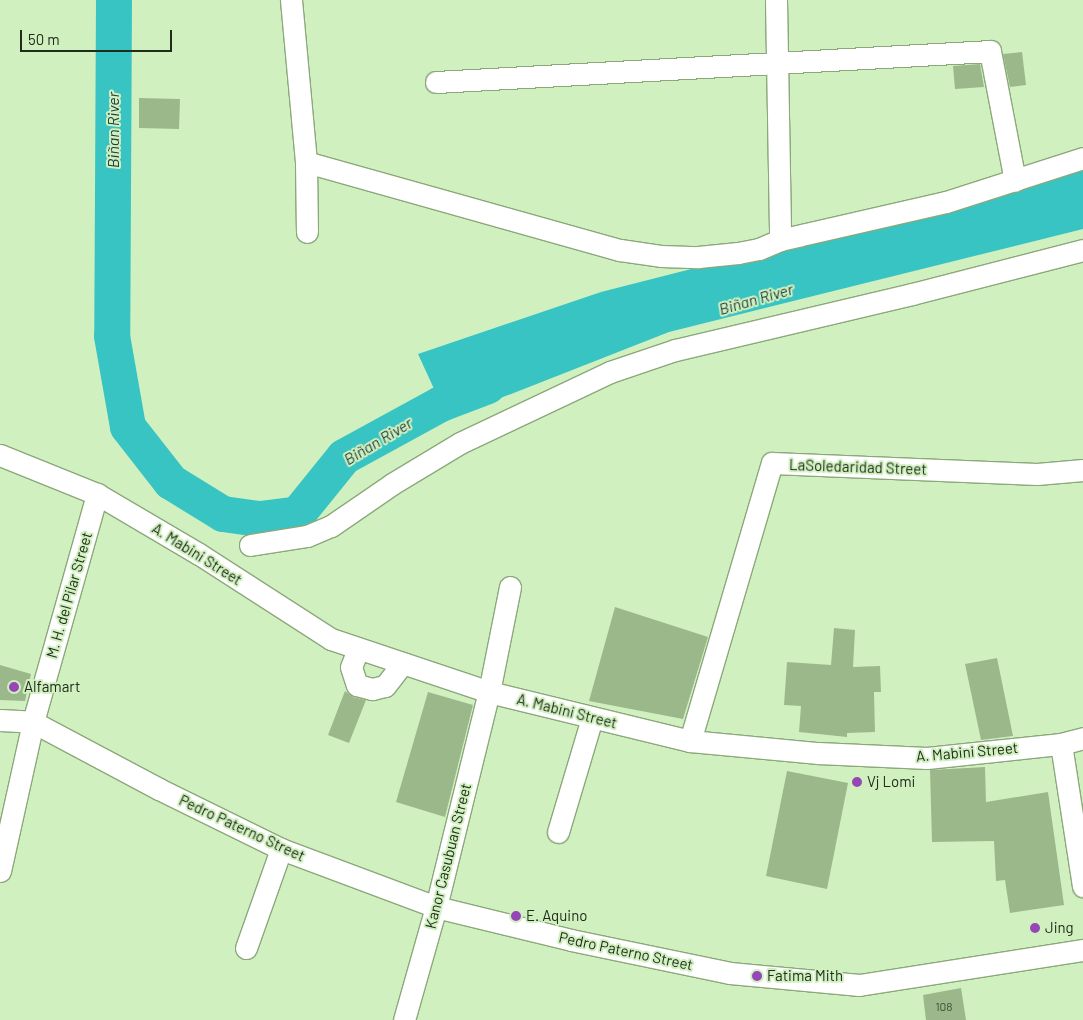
<!DOCTYPE html>
<html>
<head>
<meta charset="utf-8">
<style>
  body { margin:0 }
  #map { position:relative; width:1083px; height:1020px; overflow:hidden; background:#d1f0c0; font-family:Barlow,sans-serif }
  div>[style] { position:absolute }
  [style*='--x'] { left:calc(var(--x)*1px); top:calc(var(--y)*1px); width:calc(var(--w)*1px); rotate:calc(var(--a)*1deg) }
  .water>* { inset:0; background:#39c4c4 }
  .river>* { height:36px; margin:-18px; padding:0 18px; transform-origin:18px; border-radius:18px; background:#39c4c4 }
  .building>* { inset:0; background:#9bb88a }
  .roads { filter:drop-shadow(1px 0 #8ca87b) drop-shadow(-1px 0 #8ca87b) drop-shadow(0 1px #8ca87b) drop-shadow(0 -1px #8ca87b) }
  .minor>* { height:21px; margin:-10.5px; padding:0 10.5px; transform-origin:10.5px; border-radius:10.5px; background:#fff }
  .dots>* { width:14px; height:14px; translate:-50% -50%; box-sizing:border-box; border:2px solid #d1f0c0; border-radius:50% }
  span { translate:-50% -50%; white-space:nowrap; text-align:center; line-height:1.15; -webkit-text-stroke:4px #d1f0c0; paint-order:stroke }
  .number-label { font-size:12px; color:#405037 }
  .number-label span { -webkit-text-stroke-width:0 }
  .street-label { font-size:15px; color:#212d1b }
  .poi-label { font-size:15px; color:#212d1b }
  .left { translate:0 -50%; text-align:left }
  .water-label { font-size:16px; color:#223f3e; font-style:italic }
  .scale { position:absolute; left:20px; top:30px; width:152px; height:22px; box-sizing:border-box; border:2px solid #212d1b; border-top:0; padding-left:6px; font-size:15px; line-height:18px; white-space:nowrap; color:#212d1b; -webkit-text-stroke:4px #d1f0c0; paint-order:stroke }
</style>
</head>
<body>
<div id="map">
  <div class="water">
    <div style="clip-path:polygon(1083px 169px,1083px 229px,669px 332px,437px 423px,441px 404px,418px 354px,601px 292px)"></div>
  </div>
  <div class="river">
    <div style="--x:114;--y:0;--w:336;--a:90.3"></div>
    <div style="--x:112;--y:336;--w:92;--a:80"></div>
    <div style="--x:128;--y:427;--w:70;--a:52"></div>
    <div style="--x:171;--y:482;--w:61;--a:31.6"></div>
    <div style="--x:223;--y:514;--w:37;--a:8"></div>
    <div style="--x:260;--y:519;--w:38;--a:-7"></div>
    <div style="--x:298;--y:514;--w:73;--a:-51.1"></div>
    <div style="--x:344;--y:457;--w:111;--a:-28.7"></div>
    <div style="--x:441;--y:404;--w:50;--a:-21"></div>
  </div>
  <div class="building">
    <div style="clip-path:polygon(1022px 52px,1026px 85px,1010px 87px,1003px 54px)"></div>
    <div style="clip-path:polygon(980px 64px,984px 87px,955px 89px,953px 66px)"></div>
    <div style="clip-path:polygon(139px 98px,180px 99px,179px 129px,139px 128px)"></div>
    <div style="clip-path:polygon(615px 607px,708px 637px,683px 719px,589px 701px)"></div>
    <div style="clip-path:polygon(834px 628px,855px 630px,853px 667px,880px 666px,881px 692px,874px 692px,875px 732px,847px 733px,847px 737px,799px 732px,801px 706px,784px 705px,787px 662px,831px 665px)"></div>
    <div style="clip-path:polygon(997px 658px,1013px 736px,981px 740px,965px 664px)"></div>
    <div style="clip-path:polygon(0 665px,31px 674px,25px 701px,0 700px)"></div>
    <div style="clip-path:polygon(345px 691px,353px 697px,366px 700px,349px 743px,328px 735px)"></div>
    <div style="clip-path:polygon(428px 692px,473px 705px,445px 817px,396px 802px)"></div>
    <div style="clip-path:polygon(985px 767px,986px 802px,1048px 792px,1064px 905px,1010px 913px,1005px 880px,996px 881px,994px 841px,932px 842px,930px 770px)"></div>
    <div style="clip-path:polygon(787px 771px,848px 783px,827px 889px,766px 876px)"></div>
    <div style="clip-path:polygon(961px 988px,966px 1020px,926px 1020px,923px 995px)"></div>
  </div>
  <div class="roads">
    <div class="minor">
      <div style="--x:291;--y:0;--w:163;--a:84.7"></div>
      <div style="--x:306;--y:162;--w:326;--a:15.7"></div>
      <div style="--x:620;--y:250;--w:41;--a:8.3"></div>
      <div style="--x:661;--y:256;--w:37;--a:2"></div>
      <div style="--x:698;--y:257;--w:40;--a:-5.7"></div>
      <div style="--x:738;--y:253;--w:21;--a:-11"></div>
      <div style="--x:759;--y:249;--w:23;--a:-23"></div>
      <div style="--x:780;--y:240;--w:170;--a:-12.9"></div>
      <div style="--x:946;--y:202;--w:144;--a:-17.8"></div>
      <div style="--x:776;--y:0;--w:240;--a:89"></div>
      <div style="--x:436;--y:82;--w:555;--a:-3.2"></div>
      <div style="--x:990;--y:51;--w:132;--a:79.1"></div>
      <div style="--x:306;--y:162;--w:70;--a:89.2"></div>
      <div style="--x:0;--y:455;--w:105;--a:21.9"></div>
      <div style="--x:97;--y:494;--w:118;--a:30.5"></div>
      <div style="--x:199;--y:554;--w:157;--a:32.8"></div>
      <div style="--x:331;--y:639;--w:167;--a:18.5"></div>
      <div style="--x:489;--y:692;--w:207;--a:13.7"></div>
      <div style="--x:690;--y:741;--w:129;--a:5.4"></div>
      <div style="--x:818;--y:753;--w:109;--a:2.6"></div>
      <div style="--x:927;--y:758;--w:135;--a:-6"></div>
      <div style="--x:1061;--y:744;--w:23;--a:-15"></div>
      <div style="--x:250;--y:545;--w:58;--a:-9"></div>
      <div style="--x:307;--y:536;--w:26;--a:-23"></div>
      <div style="--x:331;--y:526;--w:74;--a:-34.5"></div>
      <div style="--x:392;--y:484;--w:79;--a:-31.1"></div>
      <div style="--x:460;--y:443;--w:166;--a:-25.3"></div>
      <div style="--x:610;--y:372;--w:69;--a:-18.7"></div>
      <div style="--x:675;--y:350;--w:244;--a:-13.3"></div>
      <div style="--x:912;--y:294;--w:177;--a:-14.4"></div>
      <div style="--x:358;--y:649;--w:19;--a:111"></div>
      <div style="--x:351;--y:667;--w:19;--a:72"></div>
      <div style="--x:357;--y:685;--w:16;--a:15"></div>
      <div style="--x:372;--y:689;--w:13;--a:-13"></div>
      <div style="--x:385;--y:686;--w:29;--a:-52"></div>
      <div style="--x:0;--y:720;--w:33;--a:3"></div>
      <div style="--x:33;--y:722;--w:143;--a:28"></div>
      <div style="--x:159;--y:789;--w:136;--a:26.2"></div>
      <div style="--x:281;--y:849;--w:165;--a:20.5"></div>
      <div style="--x:436;--y:907;--w:139;--a:13.7"></div>
      <div style="--x:571;--y:940;--w:162;--a:11.7"></div>
      <div style="--x:730;--y:973;--w:130;--a:5.3"></div>
      <div style="--x:859;--y:985;--w:227;--a:-8.9"></div>
      <div style="--x:690;--y:741;--w:290;--a:-73.6"></div>
      <div style="--x:772;--y:463;--w:265;--a:2.4"></div>
      <div style="--x:1037;--y:474;--w:46;--a:-5"></div>
      <div style="--x:1061;--y:744;--w:144;--a:81.2"></div>
      <div style="--x:558;--y:832;--w:119;--a:-73.4"></div>
      <div style="--x:0;--y:871;--w:153;--a:-77.5"></div>
      <div style="--x:33;--y:722;--w:237;--a:-74.3"></div>
      <div style="--x:246;--y:948;--w:105;--a:-70.5"></div>
      <div style="--x:404;--y:1020;--w:117;--a:-74.2"></div>
      <div style="--x:436;--y:907;--w:221;--a:-76.2"></div>
      <div style="--x:489;--y:692;--w:107;--a:-78.7"></div>
    </div>
  </div>
  <div class="dots">
    <div style="left:14px;top:687px;background:#9647b7"></div>
    <div style="left:857px;top:782px;background:#9647b7"></div>
    <div style="left:516px;top:916px;background:#9647b7"></div>
    <div style="left:1035px;top:928px;background:#9647b7"></div>
    <div style="left:757px;top:976px;background:#9647b7"></div>
  </div>
  <div class="number-label">
    <span style="left:944px;top:1007px">108</span>
  </div>
  <div class="street-label">
    <span style="left:858px;top:467px;rotate:2deg">LaSoledaridad Street</span>
    <span style="left:197px;top:554px;rotate:32deg">A. Mabini Street</span>
    <span style="left:69px;top:595px;rotate:-74deg">M. H. del Pilar Street</span>
    <span style="left:567px;top:711px;rotate:14deg">A. Mabini Street</span>
    <span style="left:967px;top:752px;rotate:-5deg">A. Mabini Street</span>
    <span style="left:242px;top:828px;rotate:25deg">Pedro Paterno Street</span>
    <span style="left:448px;top:856px;rotate:-76deg">Kanor Casubuan Street</span>
    <span style="left:626px;top:951px;rotate:12deg">Pedro Paterno Street</span>
  </div>
  <div class="poi-label">
    <span class="left" style="left:24px;top:687px">Alfamart</span>
    <span class="left" style="left:867px;top:782px">Vj Lomi</span>
    <span class="left" style="left:526px;top:916px">E. Aquino</span>
    <span class="left" style="left:1045px;top:928px">Jing</span>
    <span class="left" style="left:767px;top:976px">Fatima Mith</span>
  </div>
  <div class="water-label">
    <span style="left:113px;top:130px;rotate:-90deg">Biñan River</span>
    <span style="left:756px;top:299px;rotate:-16deg">Biñan River</span>
    <span style="left:378px;top:441px;rotate:-31deg">Biñan River</span>
  </div>
  <div class="scale">50 m</div>
</div>
</body>
</html>
